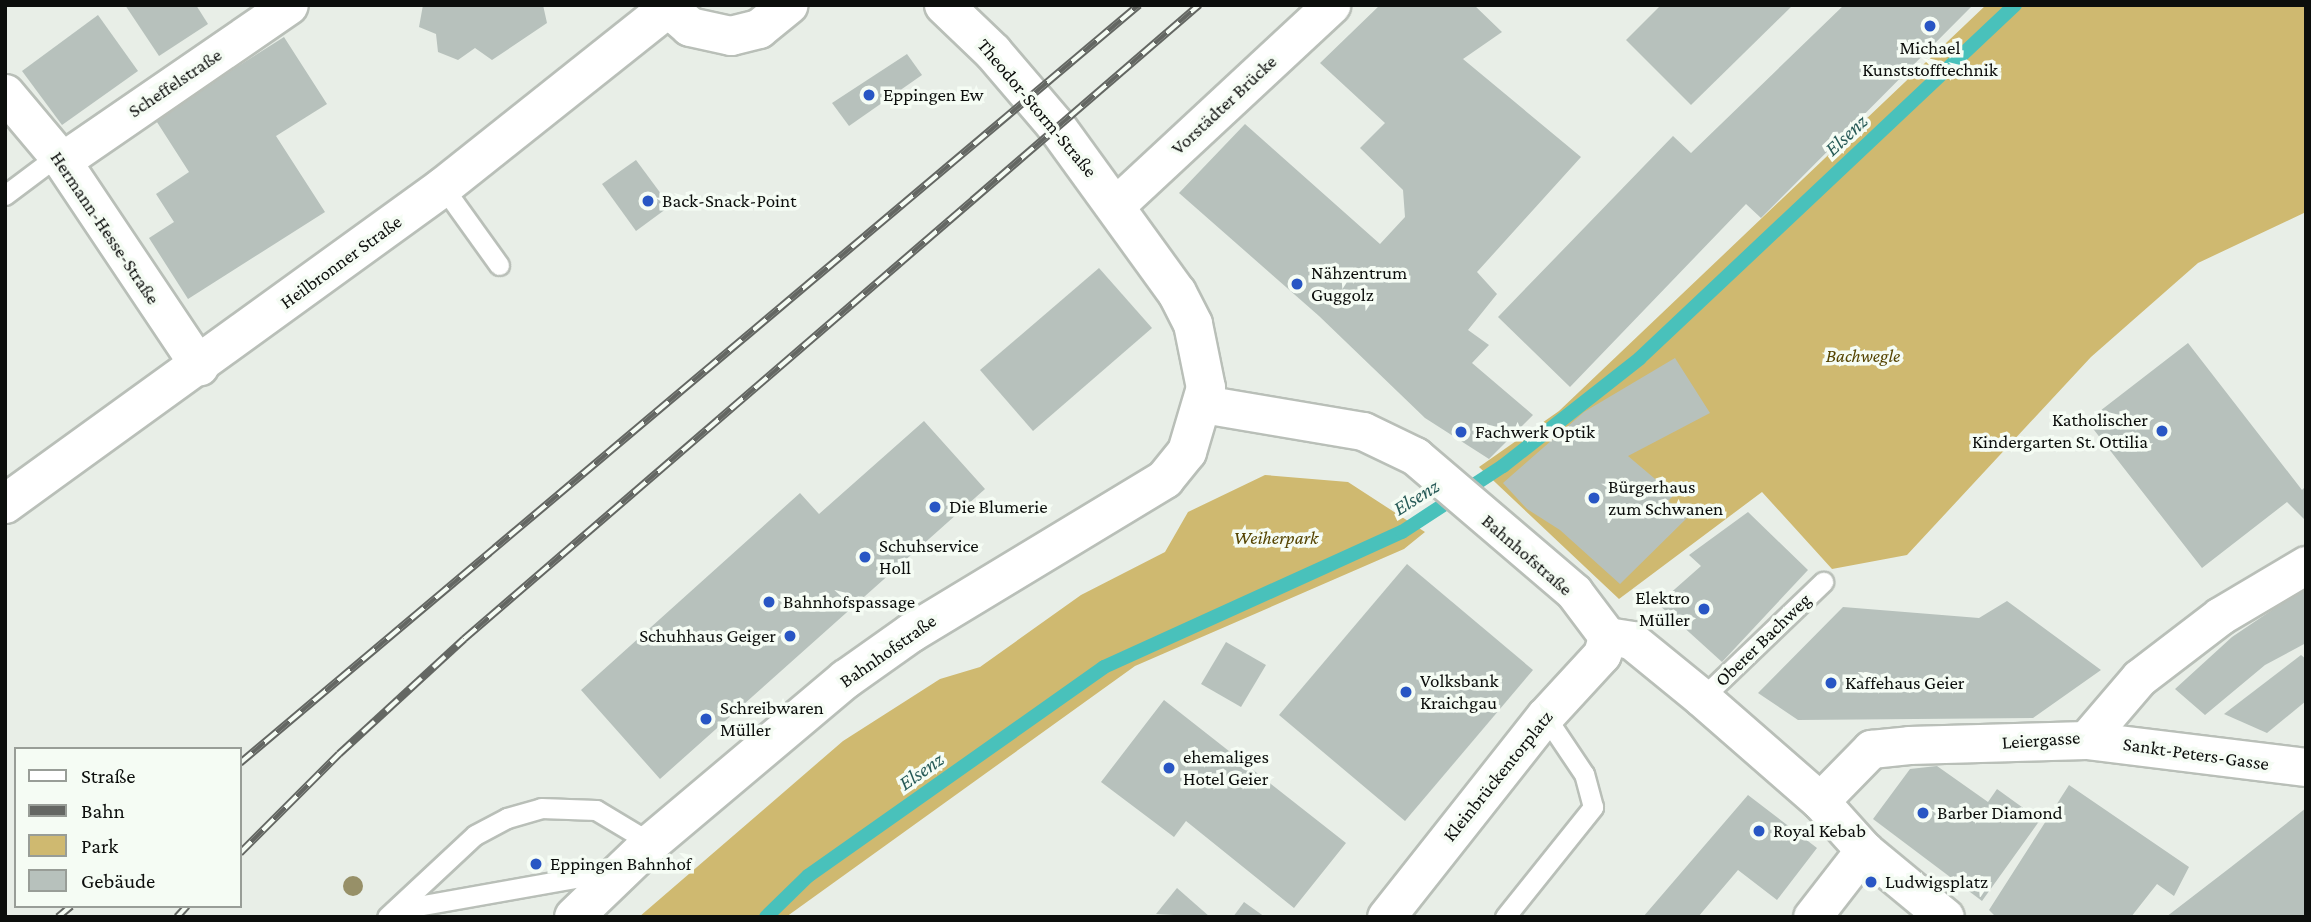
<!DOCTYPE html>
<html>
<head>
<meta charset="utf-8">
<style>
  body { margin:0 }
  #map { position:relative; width:2311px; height:922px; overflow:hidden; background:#e8eee7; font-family:"Crimson Pro",serif }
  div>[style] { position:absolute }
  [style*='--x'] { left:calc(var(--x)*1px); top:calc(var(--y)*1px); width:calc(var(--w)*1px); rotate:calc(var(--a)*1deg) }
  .green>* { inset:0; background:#cfb970 }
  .stream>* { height:14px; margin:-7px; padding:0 7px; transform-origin:7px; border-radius:7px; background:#49c1bb }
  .building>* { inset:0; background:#b7c1bc }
  .roads { filter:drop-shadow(2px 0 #b9bfb8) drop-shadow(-2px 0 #b9bfb8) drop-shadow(0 2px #b9bfb8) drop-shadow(0 -2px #b9bfb8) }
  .service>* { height:19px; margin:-9.5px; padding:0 9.5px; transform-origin:9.5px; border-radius:9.5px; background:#fff }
  .minor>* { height:37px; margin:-18.5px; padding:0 18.5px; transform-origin:18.5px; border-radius:18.5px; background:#fff }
  .tertiary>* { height:38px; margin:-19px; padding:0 19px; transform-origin:19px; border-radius:19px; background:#fff }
  .rail>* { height:8px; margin-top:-4px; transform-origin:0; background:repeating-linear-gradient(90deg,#f5fcf4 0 16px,#646763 0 32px); box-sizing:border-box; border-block:2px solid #646763 }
  .trees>* { width:20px; height:20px; margin:-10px; border-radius:50%; background:#979068 }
  .dots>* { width:19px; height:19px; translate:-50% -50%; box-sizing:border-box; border:4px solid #f5fcf4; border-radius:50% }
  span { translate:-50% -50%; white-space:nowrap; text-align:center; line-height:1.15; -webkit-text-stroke:7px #f5fcf4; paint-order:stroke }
  .poi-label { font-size:19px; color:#0c0e0c }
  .left { translate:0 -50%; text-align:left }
  .right { translate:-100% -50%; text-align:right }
  .street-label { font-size:19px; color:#0c0e0c }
  .park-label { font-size:19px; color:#544300; font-style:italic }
  .water-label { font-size:21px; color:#275a57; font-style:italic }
  .frame { position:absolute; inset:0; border:7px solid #0c0e0c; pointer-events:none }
  .legend { position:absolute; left:14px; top:747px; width:228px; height:161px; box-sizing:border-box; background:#f5fcf4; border:2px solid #989d97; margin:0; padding:9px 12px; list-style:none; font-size:21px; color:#0c0e0c }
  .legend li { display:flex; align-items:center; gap:14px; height:35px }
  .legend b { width:35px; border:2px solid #989d97 }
</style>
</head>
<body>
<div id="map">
  <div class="green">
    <div style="clip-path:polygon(1986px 5px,2306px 5px,2306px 212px,2198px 263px,2091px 357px,1907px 555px,1832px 569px,1762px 492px,1619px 599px,1479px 467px,1559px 411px)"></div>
    <div style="clip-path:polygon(1265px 475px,1348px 482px,1425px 532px,1404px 549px,1135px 666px,786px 917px,639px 917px,843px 741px,940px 679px,980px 667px,1081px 595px,1165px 552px,1188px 512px)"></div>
  </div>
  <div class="stream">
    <div style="--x:766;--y:917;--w:59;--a:-44.3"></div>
    <div style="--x:808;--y:876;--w:362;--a:-35.2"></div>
    <div style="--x:1104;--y:667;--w:327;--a:-24.4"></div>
    <div style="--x:1402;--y:532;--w:121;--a:-33.2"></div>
    <div style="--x:1503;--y:466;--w:174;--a:-38.2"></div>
    <div style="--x:1640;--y:358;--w:515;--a:-43.27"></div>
  </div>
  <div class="building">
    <div style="clip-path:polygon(125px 5px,196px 5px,208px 24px,159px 56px)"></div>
    <div style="clip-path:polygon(423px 5px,543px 5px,547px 23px,492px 60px,475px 48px,458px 60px,438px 52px,436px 34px,419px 27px)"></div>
    <div style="clip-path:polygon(1380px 5px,1474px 5px,1502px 32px,1463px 59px,1581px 157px,1477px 272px,1497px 294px,1468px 330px,1489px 345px,1472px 363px,1533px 415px,1489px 459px,1425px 418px,1319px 316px,1179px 193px,1245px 124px,1380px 244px,1405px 217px,1403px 190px,1360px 148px,1385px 123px,1320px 63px)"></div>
    <div style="clip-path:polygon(1661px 5px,1793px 5px,1691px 105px,1626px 40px)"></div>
    <div style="clip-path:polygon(1844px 5px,1973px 5px,1761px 218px,1746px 204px,1570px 387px,1498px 317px,1673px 136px,1691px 153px)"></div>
    <div style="clip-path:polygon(98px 15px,138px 71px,62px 125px,22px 71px)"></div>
    <div style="clip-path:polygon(284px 37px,327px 104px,276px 136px,325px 212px,188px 299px,149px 238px,174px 222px,156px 194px,189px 172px,155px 119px)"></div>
    <div style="clip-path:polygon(907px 54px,922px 75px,849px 126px,832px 103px)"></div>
    <div style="clip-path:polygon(636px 160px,670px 206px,636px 231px,602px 184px)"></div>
    <div style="clip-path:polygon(1099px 268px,1152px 328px,1033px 431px,980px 370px)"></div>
    <div style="clip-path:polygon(2188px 343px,2302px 490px,2306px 486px,2306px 521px,2287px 502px,2202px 568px,2087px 421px)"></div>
    <div style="clip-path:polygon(1675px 358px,1710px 413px,1628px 456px,1674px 495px,1668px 501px,1689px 516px,1620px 584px,1560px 530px,1527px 509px,1503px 483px,1584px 412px)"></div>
    <div style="clip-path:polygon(924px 421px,985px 489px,660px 779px,581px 690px,800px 493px,819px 514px)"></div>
    <div style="clip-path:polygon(1748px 512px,1808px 570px,1722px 662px,1658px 604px,1701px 566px,1689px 555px)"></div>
    <div style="clip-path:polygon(1407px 564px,1533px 670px,1405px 821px,1279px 715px)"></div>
    <div style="clip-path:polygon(2306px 587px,2306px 643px,2265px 665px,2205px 715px,2175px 689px,2232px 637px)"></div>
    <div style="clip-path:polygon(2007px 601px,2101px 670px,2033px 718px,1798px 720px,1758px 693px,1843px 607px,1979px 618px)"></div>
    <div style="clip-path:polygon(1226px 642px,1266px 665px,1241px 707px,1201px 684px)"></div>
    <div style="clip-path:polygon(2301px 655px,2306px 659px,2306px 701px,2267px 733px,2224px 714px)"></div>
    <div style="clip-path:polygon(1164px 700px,1346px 843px,1294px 908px,1186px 821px,1174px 837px,1101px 782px)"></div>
    <div style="clip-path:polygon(1937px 766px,1988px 802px,1997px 789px,2040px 820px,1982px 901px,1873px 819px,1910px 769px)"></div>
    <div style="clip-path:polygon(2069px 785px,2189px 867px,2174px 896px,2157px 884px,2131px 917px,1996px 917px,1989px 910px)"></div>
    <div style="clip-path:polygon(1748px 795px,1817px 848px,1777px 900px,1738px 870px,1698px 917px,1643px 917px)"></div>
    <div style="clip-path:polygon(2306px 808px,2306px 917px,2166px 917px,2231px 867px)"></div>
    <div style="clip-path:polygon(1177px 888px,1210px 917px,1156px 914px)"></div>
    <div style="clip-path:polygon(1244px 902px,1265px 917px,1233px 917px)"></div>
  </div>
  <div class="roads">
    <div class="service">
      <div style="--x:443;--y:187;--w:96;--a:54.3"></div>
      <div style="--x:5;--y:195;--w:65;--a:-36.9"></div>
      <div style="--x:1702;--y:698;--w:168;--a:-43.8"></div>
      <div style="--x:395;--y:910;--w:222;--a:-10.1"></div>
      <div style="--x:387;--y:917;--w:120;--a:-43"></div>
      <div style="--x:475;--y:835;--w:36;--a:-28"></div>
      <div style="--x:507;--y:818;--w:35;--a:-16"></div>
      <div style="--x:541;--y:808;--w:55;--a:2.1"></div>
      <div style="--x:596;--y:810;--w:64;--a:31"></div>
      <div style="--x:1505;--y:917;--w:141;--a:-51.3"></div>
      <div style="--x:1593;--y:807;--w:34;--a:-105"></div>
      <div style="--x:1584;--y:774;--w:70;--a:-123.9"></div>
    </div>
    <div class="minor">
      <div style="--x:5;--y:93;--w:89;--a:50"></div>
      <div style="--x:62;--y:161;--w:247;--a:56.2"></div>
      <div style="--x:62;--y:161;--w:275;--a:-34.5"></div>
      <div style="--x:1116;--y:205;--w:294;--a:-42.9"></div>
      <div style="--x:1203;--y:404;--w:162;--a:9.6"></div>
      <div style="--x:1363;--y:431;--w:58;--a:25.7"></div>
      <div style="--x:1415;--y:456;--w:209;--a:40.5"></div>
      <div style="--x:1574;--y:592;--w:55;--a:53.1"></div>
      <div style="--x:1607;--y:636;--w:24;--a:9"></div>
      <div style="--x:1631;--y:640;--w:92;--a:39.2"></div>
      <div style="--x:1702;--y:698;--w:157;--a:41.1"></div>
      <div style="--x:1820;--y:801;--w:66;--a:48.1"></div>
      <div style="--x:1864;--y:850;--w:105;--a:39.6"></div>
      <div style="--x:2086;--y:740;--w:82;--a:-49.5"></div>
      <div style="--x:2139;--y:678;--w:102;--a:-37.4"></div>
      <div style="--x:2220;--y:616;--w:100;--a:-30.7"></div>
      <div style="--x:1820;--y:801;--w:73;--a:-45.6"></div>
      <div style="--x:1871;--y:749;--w:38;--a:-6"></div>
      <div style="--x:1909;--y:745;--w:177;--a:-1.6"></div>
      <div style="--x:2086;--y:740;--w:222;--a:7"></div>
      <div style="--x:1386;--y:917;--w:256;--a:-51.7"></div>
      <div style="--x:1545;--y:716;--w:84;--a:-47.4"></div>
      <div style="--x:1602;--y:654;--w:19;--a:-74"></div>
      <div style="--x:1812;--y:917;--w:85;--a:-52.2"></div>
    </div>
    <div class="tertiary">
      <div style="--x:665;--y:5;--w:33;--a:41"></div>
      <div style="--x:690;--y:27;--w:42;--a:12.4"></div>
      <div style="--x:731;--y:36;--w:29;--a:-14"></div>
      <div style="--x:759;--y:29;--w:38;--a:-39"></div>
      <div style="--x:5;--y:504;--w:541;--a:-35.89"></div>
      <div style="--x:443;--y:187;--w:288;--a:-38.5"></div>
      <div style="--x:574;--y:917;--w:107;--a:-43.9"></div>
      <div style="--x:651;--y:843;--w:255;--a:-40.1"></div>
      <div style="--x:846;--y:679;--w:80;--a:-35.3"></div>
      <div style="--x:911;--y:633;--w:297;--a:-31.2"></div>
      <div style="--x:1165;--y:479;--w:35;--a:-51"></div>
      <div style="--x:1187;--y:452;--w:67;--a:-73.5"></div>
      <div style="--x:1206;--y:388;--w:65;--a:-101.5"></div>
      <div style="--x:1193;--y:324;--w:35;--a:-117"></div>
      <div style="--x:1177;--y:293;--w:205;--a:-125.9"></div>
      <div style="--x:1057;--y:127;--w:99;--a:-130.5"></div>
      <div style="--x:993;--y:52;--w:68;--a:-136.2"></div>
    </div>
  </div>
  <div class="rail">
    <div style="--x:240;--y:763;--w:1176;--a:-40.14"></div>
    <div style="--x:240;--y:853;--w:140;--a:-45"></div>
    <div style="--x:339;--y:754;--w:170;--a:-42.6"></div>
    <div style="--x:464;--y:639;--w:971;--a:-40.78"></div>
    <div style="--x:58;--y:917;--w:17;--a:-40"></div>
    <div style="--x:177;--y:917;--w:15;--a:-48"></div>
  </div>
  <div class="trees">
    <div style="left:353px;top:886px"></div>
  </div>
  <div class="dots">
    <div style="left:1930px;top:26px;background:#2856c4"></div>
    <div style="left:869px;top:95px;background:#2856c4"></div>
    <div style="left:648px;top:201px;background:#2856c4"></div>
    <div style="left:1297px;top:284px;background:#2856c4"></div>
    <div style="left:2162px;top:431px;background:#2856c4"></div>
    <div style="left:1461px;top:432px;background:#2856c4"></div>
    <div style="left:1594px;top:498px;background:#2856c4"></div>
    <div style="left:935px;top:507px;background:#2856c4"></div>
    <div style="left:865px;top:557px;background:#2856c4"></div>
    <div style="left:769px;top:602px;background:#2856c4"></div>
    <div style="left:1704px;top:609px;background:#2856c4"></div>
    <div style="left:790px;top:636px;background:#2856c4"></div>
    <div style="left:1831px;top:683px;background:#2856c4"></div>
    <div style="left:1406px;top:692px;background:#2856c4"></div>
    <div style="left:706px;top:719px;background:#2856c4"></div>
    <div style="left:1169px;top:768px;background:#2856c4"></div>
    <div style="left:1923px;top:813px;background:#2856c4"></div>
    <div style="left:1759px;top:831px;background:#2856c4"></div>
    <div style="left:536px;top:864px;background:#2856c4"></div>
    <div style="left:1871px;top:882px;background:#2856c4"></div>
  </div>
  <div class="poi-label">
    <span style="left:1930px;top:59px">Michael<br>Kunststofftechnik</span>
    <span class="left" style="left:883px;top:95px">Eppingen Ew</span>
    <span class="left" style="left:662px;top:201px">Back-Snack-Point</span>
    <span class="left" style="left:1311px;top:284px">Nähzentrum<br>Guggolz</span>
    <span class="right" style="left:2148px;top:431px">Katholischer<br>Kindergarten St. Ottilia</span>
    <span class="left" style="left:1475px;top:432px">Fachwerk Optik</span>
    <span class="left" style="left:1608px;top:498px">Bürgerhaus<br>zum Schwanen</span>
    <span class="left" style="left:949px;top:507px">Die Blumerie</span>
    <span class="left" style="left:879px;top:557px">Schuhservice<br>Holl</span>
    <span class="right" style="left:1690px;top:609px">Elektro<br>Müller</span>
    <span class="left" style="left:783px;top:602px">Bahnhofspassage</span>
    <span class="right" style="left:776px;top:636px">Schuhhaus Geiger</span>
    <span class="left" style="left:1420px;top:692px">Volksbank<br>Kraichgau</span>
    <span class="left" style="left:1845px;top:683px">Kaffehaus Geier</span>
    <span class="left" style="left:720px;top:719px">Schreibwaren<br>Müller</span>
    <span class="left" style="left:1183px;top:768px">ehemaliges<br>Hotel Geier</span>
    <span class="left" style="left:1937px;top:813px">Barber Diamond</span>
    <span class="left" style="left:1773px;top:831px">Royal Kebab</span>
    <span class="left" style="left:550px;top:864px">Eppingen Bahnhof</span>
    <span class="left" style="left:1885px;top:882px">Ludwigsplatz</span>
  </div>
  <div class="street-label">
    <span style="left:175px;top:83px;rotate:-34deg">Scheffelstraße</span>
    <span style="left:1224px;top:105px;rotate:-43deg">Vorstädter Brücke</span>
    <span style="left:1037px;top:108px;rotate:50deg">Theodor-Storm-Straße</span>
    <span style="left:105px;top:228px;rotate:56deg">Hermann-Hesse-Straße</span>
    <span style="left:341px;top:262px;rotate:-36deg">Heilbronner Straße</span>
    <span style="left:1527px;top:555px;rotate:41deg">Bahnhofstraße</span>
    <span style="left:1763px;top:640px;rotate:-44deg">Oberer Bachweg</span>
    <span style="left:888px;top:651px;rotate:-35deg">Bahnhofstraße</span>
    <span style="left:2041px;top:740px;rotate:-4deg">Leiergasse</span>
    <span style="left:2196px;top:754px;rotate:8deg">Sankt-Peters-Gasse</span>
    <span style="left:1498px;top:776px;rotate:-51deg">Kleinbrückentorplatz</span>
  </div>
  <div class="park-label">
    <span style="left:1863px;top:356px">Bachwegle</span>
    <span style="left:1276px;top:538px">Weiherpark</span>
  </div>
  <div class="water-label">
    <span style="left:1846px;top:135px;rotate:-43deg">Elsenz</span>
    <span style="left:1416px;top:497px;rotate:-32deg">Elsenz</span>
    <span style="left:921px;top:771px;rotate:-35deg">Elsenz</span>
  </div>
  <div class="frame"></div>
  <ul class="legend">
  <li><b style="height:9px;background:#fff"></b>Straße</li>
  <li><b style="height:9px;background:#646763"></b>Bahn</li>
  <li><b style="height:19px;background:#cfb970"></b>Park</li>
  <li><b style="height:19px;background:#b7c1bc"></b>Gebäude</li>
  </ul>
</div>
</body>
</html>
